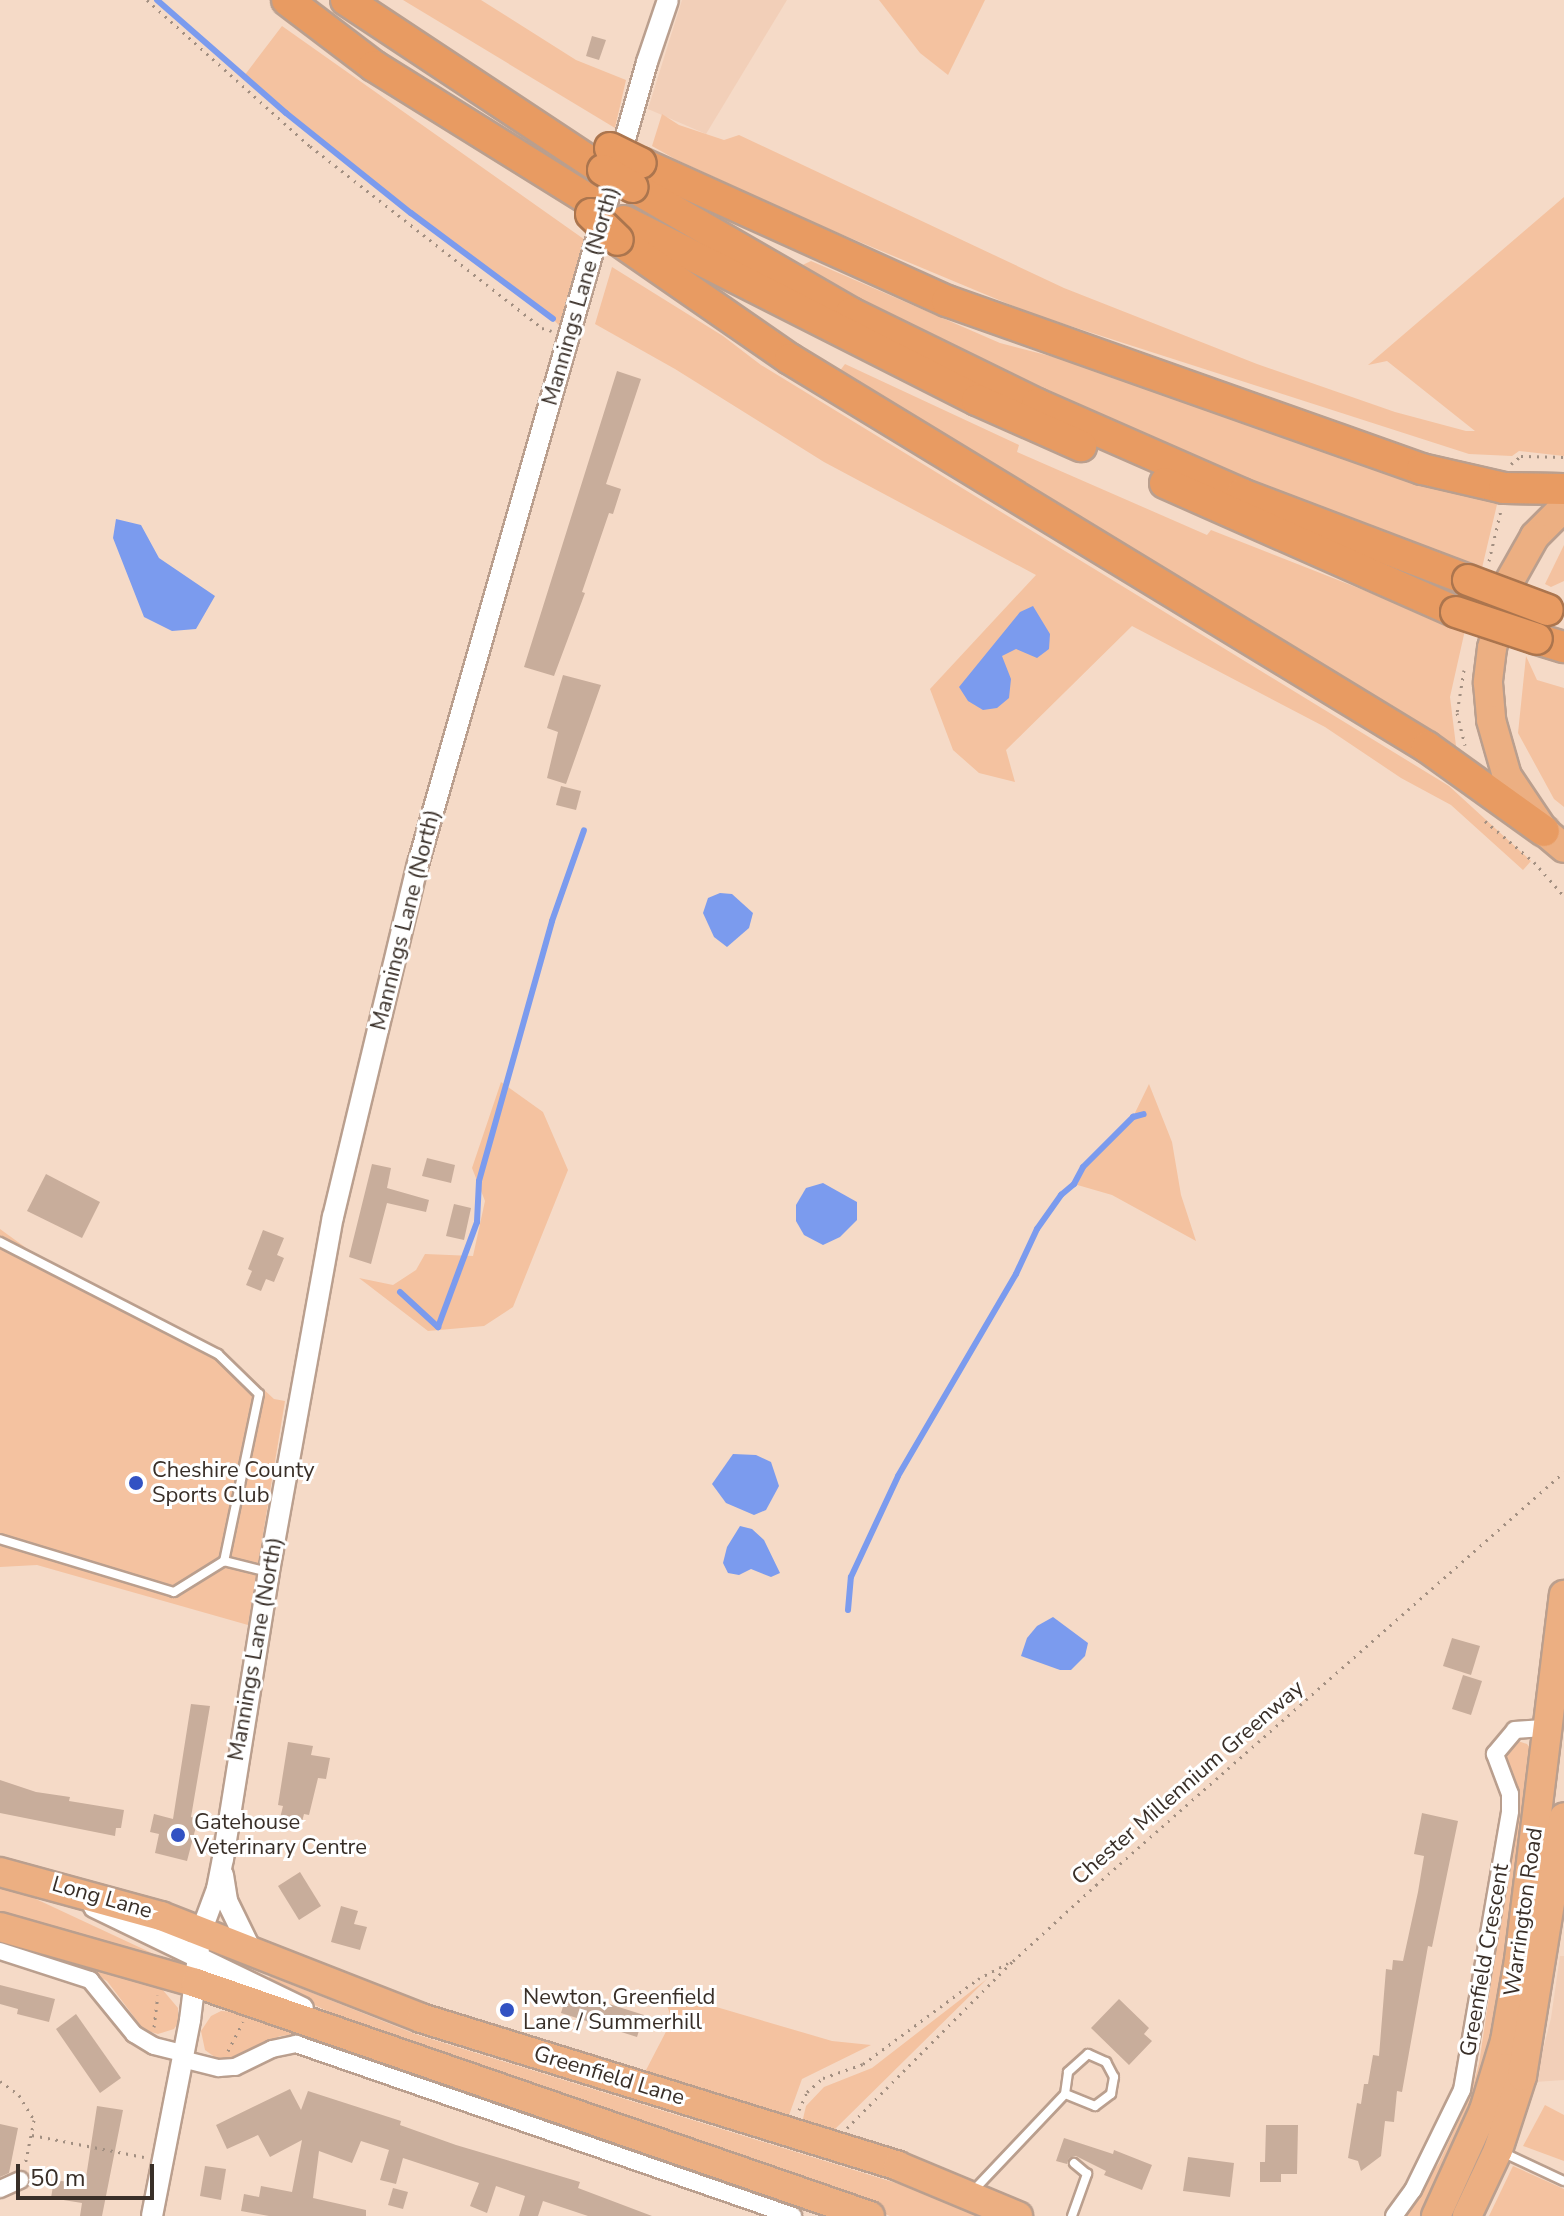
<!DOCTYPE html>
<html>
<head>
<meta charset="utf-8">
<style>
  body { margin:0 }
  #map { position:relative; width:1564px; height:2216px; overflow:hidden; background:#f5dac7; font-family:"Nunito Sans",sans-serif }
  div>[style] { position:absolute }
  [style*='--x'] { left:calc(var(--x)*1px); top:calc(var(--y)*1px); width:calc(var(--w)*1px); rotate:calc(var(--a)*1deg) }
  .built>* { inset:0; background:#f2cfb8 }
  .green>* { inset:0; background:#f4c2a0 }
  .water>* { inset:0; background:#7b9bee }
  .stream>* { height:6px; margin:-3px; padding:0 3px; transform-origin:3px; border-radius:3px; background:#7b9bee }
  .building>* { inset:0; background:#c8ad9b }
  .path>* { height:3px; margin-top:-1.5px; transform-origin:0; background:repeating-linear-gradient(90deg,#a28f81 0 2px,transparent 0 8px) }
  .roads { filter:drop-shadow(2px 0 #ba9f8e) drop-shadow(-2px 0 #ba9f8e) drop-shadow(0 2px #ba9f8e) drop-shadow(0 -2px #ba9f8e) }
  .service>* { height:8px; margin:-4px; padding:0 4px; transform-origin:4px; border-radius:4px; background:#fff }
  .minor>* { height:16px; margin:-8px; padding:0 8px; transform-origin:8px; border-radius:8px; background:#fff }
  .tertiary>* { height:20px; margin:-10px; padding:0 10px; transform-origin:10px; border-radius:10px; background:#fff }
  .trunk>* { height:28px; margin:-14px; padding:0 14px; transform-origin:14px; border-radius:14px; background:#ecaf82 }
  .motorway>* { height:30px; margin:-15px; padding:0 15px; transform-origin:15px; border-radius:15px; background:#e89b62 }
  .bridges { filter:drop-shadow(2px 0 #ab754e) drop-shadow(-2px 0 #ab754e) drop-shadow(0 2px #ab754e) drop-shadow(0 -2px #ab754e) }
  .motorway-bridge>* { height:30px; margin:-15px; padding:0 15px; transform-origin:15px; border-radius:15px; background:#e89b62 }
  .dots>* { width:22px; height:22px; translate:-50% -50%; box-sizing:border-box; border:4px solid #fff; border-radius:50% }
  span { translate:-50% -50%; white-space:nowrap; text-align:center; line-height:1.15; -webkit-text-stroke:6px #fff; paint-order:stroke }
  .street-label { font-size:22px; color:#392f28 }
  .poi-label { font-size:22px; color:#392f28 }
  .left { translate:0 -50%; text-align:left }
  .scale { position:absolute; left:16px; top:2164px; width:138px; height:36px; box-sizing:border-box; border:4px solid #392f28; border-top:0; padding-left:10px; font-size:24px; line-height:28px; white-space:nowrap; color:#392f28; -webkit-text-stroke:6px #fff; paint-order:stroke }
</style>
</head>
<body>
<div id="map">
  <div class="built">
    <div style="clip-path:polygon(682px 0,787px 0,706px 134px,648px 109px)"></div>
    <div style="clip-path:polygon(1560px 1956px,1564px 1956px,1564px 2080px,1535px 2082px,1551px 2018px)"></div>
  </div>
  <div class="green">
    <div style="clip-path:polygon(403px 0,481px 0,576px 60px,626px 80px,615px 128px)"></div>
    <div style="clip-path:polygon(879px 0,985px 0,948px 75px,920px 53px)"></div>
    <div style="clip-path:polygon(282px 26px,595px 247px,570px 337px,553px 319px,411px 213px,244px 76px)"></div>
    <div style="clip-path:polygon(662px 114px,679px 125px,724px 140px,739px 135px,1064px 288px,1257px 364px,1395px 412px,1466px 431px,1475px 431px,1387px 361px,1368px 365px,1564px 197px,1564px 456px,1519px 451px,1512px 456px,1469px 454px,1030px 313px,812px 222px,675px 159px,652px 146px)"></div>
    <div style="clip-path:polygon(811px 261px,1000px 343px,1081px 364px,1499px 496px,1482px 568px,1443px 560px,1345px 522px,1017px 377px,796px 268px)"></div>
    <div style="clip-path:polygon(612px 267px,723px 336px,761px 365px,1449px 786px,1531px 861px,1523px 870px,1451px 805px,1401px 778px,1325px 727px,1132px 626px,1006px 750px,1015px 782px,979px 773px,953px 750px,930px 689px,1036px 575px,824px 462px,675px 369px,595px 324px)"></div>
    <div style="clip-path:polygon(845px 364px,1019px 445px,1017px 452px,1207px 535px,1211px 530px,1465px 630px,1450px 697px,1457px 754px,839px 372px)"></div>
    <div style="clip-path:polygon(1564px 545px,1564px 581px,1551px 587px,1545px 584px)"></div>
    <div style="clip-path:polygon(1526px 656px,1537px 680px,1564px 688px,1564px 807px,1554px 799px,1518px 733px)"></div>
    <div style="clip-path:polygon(501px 1082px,543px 1112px,568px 1170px,513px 1307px,484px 1326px,428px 1331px,359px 1278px,393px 1285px,416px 1270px,425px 1254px,473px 1256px,485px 1201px,472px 1168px)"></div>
    <div style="clip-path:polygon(1149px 1084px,1172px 1142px,1181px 1195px,1196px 1241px,1112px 1195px,1074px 1184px,1083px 1167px,1133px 1117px)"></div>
    <div style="clip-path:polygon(0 1229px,29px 1250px,221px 1350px,274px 1399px,285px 1401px,248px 1625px,37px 1565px,0 1567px)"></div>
    <div style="clip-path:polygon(1518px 1741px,1527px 1744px,1533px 1752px,1503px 2009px,1487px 2071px,1439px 2187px,1422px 2216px,1402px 2216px,1439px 2163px,1470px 2096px,1479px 2064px,1518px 1801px,1505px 1765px,1505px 1754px)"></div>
    <div style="clip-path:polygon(0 1888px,23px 1893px,156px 1955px,0 1917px)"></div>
    <div style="clip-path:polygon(82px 1963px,162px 1989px,178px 2008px,178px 2023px,174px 2029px,158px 2034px,144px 2030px,107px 1981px,81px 1967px)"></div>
    <div style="clip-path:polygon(270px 1976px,415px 2034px,899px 2184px,984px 2216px,890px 2216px,626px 2126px,360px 2027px,267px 1982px)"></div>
    <div style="clip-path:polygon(987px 1979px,831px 2133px,802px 2123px,806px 2106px,824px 2087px,872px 2068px)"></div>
    <div style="clip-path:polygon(662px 1991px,832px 2041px,871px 2045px,802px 2079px,788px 2118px,645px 2072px,672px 2020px)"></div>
    <div style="clip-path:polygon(221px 2011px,238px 2012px,292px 2031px,290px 2035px,280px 2036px,229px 2062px,219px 2060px,205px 2050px,201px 2031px,211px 2016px)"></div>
    <div style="clip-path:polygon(1545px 2105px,1564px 2115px,1564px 2161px,1523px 2146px)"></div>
    <div style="clip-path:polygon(1513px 2166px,1564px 2189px,1564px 2216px,1489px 2216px)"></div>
  </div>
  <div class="water">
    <div style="clip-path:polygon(116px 519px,141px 525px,159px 558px,215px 596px,196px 629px,172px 631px,144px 617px,113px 538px)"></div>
    <div style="clip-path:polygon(1033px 606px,1050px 634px,1049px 649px,1037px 658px,1016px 649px,1002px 656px,1011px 679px,1009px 698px,997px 708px,983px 710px,968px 701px,959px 687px,1020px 612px)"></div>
    <div style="clip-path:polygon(720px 893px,732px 894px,753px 913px,749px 928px,727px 947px,714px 937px,703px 913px,708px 898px)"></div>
    <div style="clip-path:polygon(823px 1183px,857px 1202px,857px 1220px,840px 1237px,823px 1245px,804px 1235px,796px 1221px,796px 1205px,806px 1188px)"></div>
    <div style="clip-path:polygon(733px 1454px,756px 1455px,771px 1462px,779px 1486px,766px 1510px,754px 1515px,726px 1503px,712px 1484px)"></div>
    <div style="clip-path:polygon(740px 1526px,752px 1529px,764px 1540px,780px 1573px,771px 1577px,751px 1569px,739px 1575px,728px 1573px,723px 1563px,727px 1547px)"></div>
    <div style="clip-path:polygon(1053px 1617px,1088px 1643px,1085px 1656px,1071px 1670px,1060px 1670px,1021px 1656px,1027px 1638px,1037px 1626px)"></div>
  </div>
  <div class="stream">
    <div style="--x:157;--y:0;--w:171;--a:41.2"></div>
    <div style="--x:286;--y:113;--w:160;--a:38.7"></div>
    <div style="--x:411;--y:213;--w:177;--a:36.7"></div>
    <div style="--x:400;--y:1292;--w:52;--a:42.6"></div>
    <div style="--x:438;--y:1327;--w:112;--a:-69.6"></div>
    <div style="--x:477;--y:1222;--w:41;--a:-87.2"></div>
    <div style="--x:479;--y:1181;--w:270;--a:-74.3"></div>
    <div style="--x:552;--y:921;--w:96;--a:-70.6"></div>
    <div style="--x:848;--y:1610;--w:33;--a:-85"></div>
    <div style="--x:851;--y:1577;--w:111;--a:-65"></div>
    <div style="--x:898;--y:1476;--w:234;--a:-59.7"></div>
    <div style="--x:1016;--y:1274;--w:50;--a:-65"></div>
    <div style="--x:1037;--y:1229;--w:42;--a:-54.8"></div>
    <div style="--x:1061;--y:1195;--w:17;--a:-40"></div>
    <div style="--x:1074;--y:1184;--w:19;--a:-62"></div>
    <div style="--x:1083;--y:1167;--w:71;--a:-45"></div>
    <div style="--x:1133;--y:1117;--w:11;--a:-15"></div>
  </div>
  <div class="building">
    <div style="clip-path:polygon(592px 36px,606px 40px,599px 60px,586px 56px)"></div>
    <div style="clip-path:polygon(617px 371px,641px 379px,606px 484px,621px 489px,613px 514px,609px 513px,582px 592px,585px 593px,554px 676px,524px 667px)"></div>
    <div style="clip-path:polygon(563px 675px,601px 685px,566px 784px,547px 778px,558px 732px,547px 728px)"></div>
    <div style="clip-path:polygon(561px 786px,581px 791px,576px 810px,556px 805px)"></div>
    <div style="clip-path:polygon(427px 1158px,455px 1165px,451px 1183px,422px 1176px)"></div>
    <div style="clip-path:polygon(372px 1164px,391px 1168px,387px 1188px,429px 1200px,426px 1212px,387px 1203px,371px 1264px,349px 1257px)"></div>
    <div style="clip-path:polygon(46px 1174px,100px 1202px,82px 1238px,27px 1211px)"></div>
    <div style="clip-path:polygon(454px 1204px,471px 1208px,464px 1240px,446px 1236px)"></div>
    <div style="clip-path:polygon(263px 1230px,284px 1238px,277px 1255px,284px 1258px,274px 1282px,266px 1279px,261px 1291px,246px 1285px,252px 1271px,248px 1269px)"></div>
    <div style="clip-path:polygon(1452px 1638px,1480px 1646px,1471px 1675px,1443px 1666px)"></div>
    <div style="clip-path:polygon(1463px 1675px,1482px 1681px,1471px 1715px,1452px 1709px)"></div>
    <div style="clip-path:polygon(191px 1704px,210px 1706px,191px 1817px,198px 1819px,187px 1861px,155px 1853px,159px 1834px,150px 1832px,154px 1814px,173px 1819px)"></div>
    <div style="clip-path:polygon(288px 1742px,313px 1746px,311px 1755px,330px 1758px,326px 1779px,318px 1778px,309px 1815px,304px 1814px,300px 1830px,286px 1827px,288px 1820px,280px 1818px,283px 1806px,278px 1805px)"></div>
    <div style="clip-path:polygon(0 1780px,36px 1792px,70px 1797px,69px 1801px,124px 1810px,121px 1828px,116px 1828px,115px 1836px,0 1813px)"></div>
    <div style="clip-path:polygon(1422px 1813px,1458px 1821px,1432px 1947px,1428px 1946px,1402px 2092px,1397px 2091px,1394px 2122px,1385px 2121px,1381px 2156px,1361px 2171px,1358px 2161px,1348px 2158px,1357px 2103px,1361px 2104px,1364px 2084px,1368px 2084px,1373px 2055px,1379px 2056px,1386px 1969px,1392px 1970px,1393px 1960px,1403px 1961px,1418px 1892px,1424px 1856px,1414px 1854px)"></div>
    <div style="clip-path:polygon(300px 1872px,321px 1906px,299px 1920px,278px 1886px)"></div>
    <div style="clip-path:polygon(341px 1906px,358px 1911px,354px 1924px,367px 1927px,360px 1950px,331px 1942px)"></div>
    <div style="clip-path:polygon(0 1985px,55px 1999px,49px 2022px,17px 2014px,18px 2009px,0 2004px)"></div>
    <div style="clip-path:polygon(568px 1991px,644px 2015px,637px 2037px,561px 2013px)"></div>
    <div style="clip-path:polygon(1119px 1999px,1149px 2028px,1144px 2034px,1152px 2041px,1129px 2065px,1091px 2028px)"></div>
    <div style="clip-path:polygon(76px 2014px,121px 2078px,100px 2093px,56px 2029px)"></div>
    <div style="clip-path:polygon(290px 2089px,301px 2110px,308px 2091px,401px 2121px,400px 2125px,456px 2145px,580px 2182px,578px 2188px,652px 2216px,588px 2216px,543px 2201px,538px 2216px,519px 2216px,525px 2196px,496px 2186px,487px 2213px,470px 2206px,479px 2183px,403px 2158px,396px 2184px,380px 2180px,389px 2150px,361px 2141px,352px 2163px,319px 2151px,313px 2198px,366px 2210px,366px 2216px,269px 2216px,241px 2211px,244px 2194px,259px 2197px,261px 2186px,292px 2192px,302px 2140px,270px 2157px,258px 2135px,227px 2149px,216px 2125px)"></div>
    <div style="clip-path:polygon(97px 2106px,123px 2110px,102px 2216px,80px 2216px,82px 2203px,51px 2198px,54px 2180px,85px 2184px)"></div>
    <div style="clip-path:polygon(0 2124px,18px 2128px,9px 2173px,0 2177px)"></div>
    <div style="clip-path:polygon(1266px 2125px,1298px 2125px,1297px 2174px,1281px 2174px,1281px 2182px,1260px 2182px,1260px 2162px,1265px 2162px)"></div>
    <div style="clip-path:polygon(1064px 2138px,1113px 2154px,1114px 2150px,1152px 2165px,1142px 2190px,1104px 2175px,1106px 2171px,1076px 2156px,1069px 2158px,1067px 2164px,1056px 2161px)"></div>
    <div style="clip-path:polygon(1188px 2157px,1234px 2163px,1230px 2197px,1183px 2191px)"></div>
    <div style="clip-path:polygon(205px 2166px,226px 2169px,221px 2200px,200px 2196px)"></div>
    <div style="clip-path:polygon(393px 2188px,408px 2192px,403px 2209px,388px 2205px)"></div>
  </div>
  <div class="path">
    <div style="--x:147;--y:0;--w:219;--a:41.9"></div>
    <div style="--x:310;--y:146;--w:295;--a:38.1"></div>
    <div style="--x:542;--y:328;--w:10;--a:17"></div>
    <div style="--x:1511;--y:464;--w:13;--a:-39"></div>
    <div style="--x:1521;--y:456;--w:43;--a:1.3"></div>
    <div style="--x:1489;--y:561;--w:52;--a:-76.8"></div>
    <div style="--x:1464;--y:670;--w:44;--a:99.2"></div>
    <div style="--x:1457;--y:713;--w:33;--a:76"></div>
    <div style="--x:1485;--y:821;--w:64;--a:39.9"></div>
    <div style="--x:1534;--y:862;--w:45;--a:48.6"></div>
    <div style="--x:154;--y:2027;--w:32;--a:-83"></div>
    <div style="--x:228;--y:2051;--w:33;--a:-63"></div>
    <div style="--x:0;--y:2081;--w:24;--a:36"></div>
    <div style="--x:19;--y:2095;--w:29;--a:59"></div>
    <div style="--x:34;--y:2120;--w:46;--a:101.3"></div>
    <div style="--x:799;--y:2110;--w:20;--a:-66"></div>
    <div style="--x:807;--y:2092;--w:21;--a:-41"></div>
    <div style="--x:823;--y:2078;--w:42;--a:-19.3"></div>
    <div style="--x:863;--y:2064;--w:143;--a:-36.5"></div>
    <div style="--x:978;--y:1979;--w:34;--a:-28"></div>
    <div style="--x:847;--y:2128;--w:235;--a:-45.2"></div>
    <div style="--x:1013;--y:1961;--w:113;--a:-42.5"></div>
    <div style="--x:1096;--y:1885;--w:624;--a:-41.43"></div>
    <div style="--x:32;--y:2135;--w:114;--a:11.1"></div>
  </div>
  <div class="roads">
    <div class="service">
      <div style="--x:0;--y:1242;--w:245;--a:27.2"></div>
      <div style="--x:218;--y:1354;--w:57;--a:44.3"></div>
      <div style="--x:259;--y:1394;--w:171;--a:101.8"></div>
      <div style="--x:224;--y:1561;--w:59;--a:148.2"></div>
      <div style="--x:174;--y:1592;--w:182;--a:-163.1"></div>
      <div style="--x:224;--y:1561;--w:45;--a:14"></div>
      <div style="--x:1502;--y:2152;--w:68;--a:25.1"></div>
      <div style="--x:973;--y:2191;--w:134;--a:-46.5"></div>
      <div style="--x:1065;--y:2094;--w:22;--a:-82"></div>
      <div style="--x:1068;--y:2072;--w:27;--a:-42"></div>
      <div style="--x:1088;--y:2054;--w:20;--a:24"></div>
      <div style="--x:1106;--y:2062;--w:17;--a:62"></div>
      <div style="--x:1114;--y:2077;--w:17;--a:100"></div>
      <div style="--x:1111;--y:2094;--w:20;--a:143"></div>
      <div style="--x:1095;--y:2106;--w:32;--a:-158"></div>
      <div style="--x:1072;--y:2216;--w:45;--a:-70.3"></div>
      <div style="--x:1087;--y:2174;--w:17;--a:-140"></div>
    </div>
    <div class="minor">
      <div style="--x:0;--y:1951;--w:95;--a:17.9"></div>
      <div style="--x:90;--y:1980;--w:70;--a:50.8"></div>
      <div style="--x:134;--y:2034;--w:23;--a:31"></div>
      <div style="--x:154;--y:2046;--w:30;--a:14"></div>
      <div style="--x:182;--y:2059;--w:38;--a:14"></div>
      <div style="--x:219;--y:2068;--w:16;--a:-4"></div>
      <div style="--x:235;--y:2067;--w:41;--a:-25.9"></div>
      <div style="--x:272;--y:2049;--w:25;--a:-12"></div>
      <div style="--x:296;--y:2044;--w:526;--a:19.09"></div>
      <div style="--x:0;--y:2189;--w:22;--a:-24"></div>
      <div style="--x:1394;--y:2216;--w:32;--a:-54"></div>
      <div style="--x:1413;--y:2190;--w:111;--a:-63.9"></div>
      <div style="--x:1462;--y:2090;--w:283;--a:-80.2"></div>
      <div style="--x:1510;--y:1811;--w:17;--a:-90"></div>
      <div style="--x:1510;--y:1794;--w:43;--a:-110.6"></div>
      <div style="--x:1495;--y:1754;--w:31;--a:-50"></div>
      <div style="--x:1515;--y:1730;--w:32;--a:-4"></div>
    </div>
    <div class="tertiary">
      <div style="--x:223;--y:1875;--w:26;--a:81"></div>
      <div style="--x:227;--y:1901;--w:59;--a:63.9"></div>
      <div style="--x:94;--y:1907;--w:232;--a:25.8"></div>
      <div style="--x:152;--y:2216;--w:200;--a:-79"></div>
      <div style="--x:190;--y:2020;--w:89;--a:-82.9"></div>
      <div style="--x:201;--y:1932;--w:46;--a:-69.6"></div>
      <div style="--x:217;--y:1889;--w:31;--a:-79"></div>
      <div style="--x:223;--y:1859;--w:286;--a:-80.9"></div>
      <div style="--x:268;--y:1577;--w:366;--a:-79.8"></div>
      <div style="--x:333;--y:1217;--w:363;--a:-76.5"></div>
      <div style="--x:418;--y:864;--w:834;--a:-74.06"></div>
      <div style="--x:647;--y:62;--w:65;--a:-71.3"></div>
    </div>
    <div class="trunk">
      <div style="--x:1564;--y:507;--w:41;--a:135"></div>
      <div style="--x:1535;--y:536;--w:55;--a:119.4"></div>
      <div style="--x:1508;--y:584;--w:66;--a:104"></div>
      <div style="--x:1492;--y:648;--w:35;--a:97"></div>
      <div style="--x:1488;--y:683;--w:37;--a:85"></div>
      <div style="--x:1491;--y:720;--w:58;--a:74.1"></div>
      <div style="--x:1507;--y:776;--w:66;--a:56.1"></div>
      <div style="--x:1544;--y:831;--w:26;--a:40"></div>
      <div style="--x:0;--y:1872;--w:167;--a:15.3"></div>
      <div style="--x:161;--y:1916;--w:279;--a:21.4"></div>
      <div style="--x:421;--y:2018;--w:499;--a:17.2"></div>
      <div style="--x:898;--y:2166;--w:130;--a:22.6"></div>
      <div style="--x:0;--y:1927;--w:204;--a:15.9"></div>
      <div style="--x:196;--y:1983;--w:713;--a:19.07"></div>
      <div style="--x:1436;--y:2216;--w:116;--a:-65.6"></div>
      <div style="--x:1484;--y:2110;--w:72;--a:-73.1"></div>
      <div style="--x:1505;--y:2041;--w:82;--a:-80.2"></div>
      <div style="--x:1519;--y:1960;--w:368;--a:-83"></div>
      <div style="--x:1467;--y:2216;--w:73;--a:-64.8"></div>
      <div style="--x:1498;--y:2150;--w:78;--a:-72"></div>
      <div style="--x:1522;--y:2076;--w:262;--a:-80.8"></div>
    </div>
    <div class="motorway">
      <div style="--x:287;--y:0;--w:109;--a:37.2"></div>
      <div style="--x:374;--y:66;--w:259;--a:31.9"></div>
      <div style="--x:346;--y:0;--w:308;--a:33.5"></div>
      <div style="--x:641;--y:163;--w:336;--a:24.3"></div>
      <div style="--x:947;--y:301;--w:504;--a:19.48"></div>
      <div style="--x:1422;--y:469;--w:84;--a:13"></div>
      <div style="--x:1504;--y:488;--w:60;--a:1"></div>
      <div style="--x:633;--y:187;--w:252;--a:30"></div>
      <div style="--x:851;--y:313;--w:207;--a:26.1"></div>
      <div style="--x:1037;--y:404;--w:224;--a:23.7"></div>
      <div style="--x:1242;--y:494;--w:242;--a:20.8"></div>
      <div style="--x:624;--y:221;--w:396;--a:26.9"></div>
      <div style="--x:977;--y:400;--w:114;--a:23.9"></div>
      <div style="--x:618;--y:240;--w:209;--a:34.7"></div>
      <div style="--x:790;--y:359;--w:746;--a:31.35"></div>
      <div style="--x:1427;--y:747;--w:144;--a:35.7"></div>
      <div style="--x:1165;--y:483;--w:318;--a:23.9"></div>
      <div style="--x:1537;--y:639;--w:28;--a:17"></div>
    </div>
  </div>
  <div class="bridges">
    <div class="motorway-bridge">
      <div style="--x:610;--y:148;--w:34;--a:26"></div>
      <div style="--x:603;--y:170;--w:34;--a:30"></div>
      <div style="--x:591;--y:214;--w:37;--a:44"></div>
      <div style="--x:1468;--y:580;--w:85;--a:20.6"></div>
      <div style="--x:1456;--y:612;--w:85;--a:18.4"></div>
    </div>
  </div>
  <div class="dots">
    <div style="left:136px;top:1483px;background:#3252c3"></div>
    <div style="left:178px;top:1835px;background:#3252c3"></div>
    <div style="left:507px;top:2010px;background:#3252c3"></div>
  </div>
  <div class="street-label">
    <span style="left:581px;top:296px;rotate:-74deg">Mannings Lane (North)</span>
    <span style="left:406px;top:920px;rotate:-76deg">Mannings Lane (North)</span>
    <span style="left:256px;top:1649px;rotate:-80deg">Mannings Lane (North)</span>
    <span style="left:1188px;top:1783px;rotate:-41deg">Chester Millennium Greenway</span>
    <span style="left:102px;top:1898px;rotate:16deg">Long Lane</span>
    <span style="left:1524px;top:1912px;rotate:-82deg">Warrington Road</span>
    <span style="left:1485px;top:1960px;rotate:-80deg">Greenfield Crescent</span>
    <span style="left:609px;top:2076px;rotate:17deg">Greenfield Lane</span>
  </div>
  <div class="poi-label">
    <span class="left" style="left:152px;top:1483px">Cheshire County<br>Sports Club</span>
    <span class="left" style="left:194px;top:1835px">Gatehouse<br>Veterinary Centre</span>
    <span class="left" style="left:523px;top:2010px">Newton, Greenfield<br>Lane / Summerhill</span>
  </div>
  <div class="scale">50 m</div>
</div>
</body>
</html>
